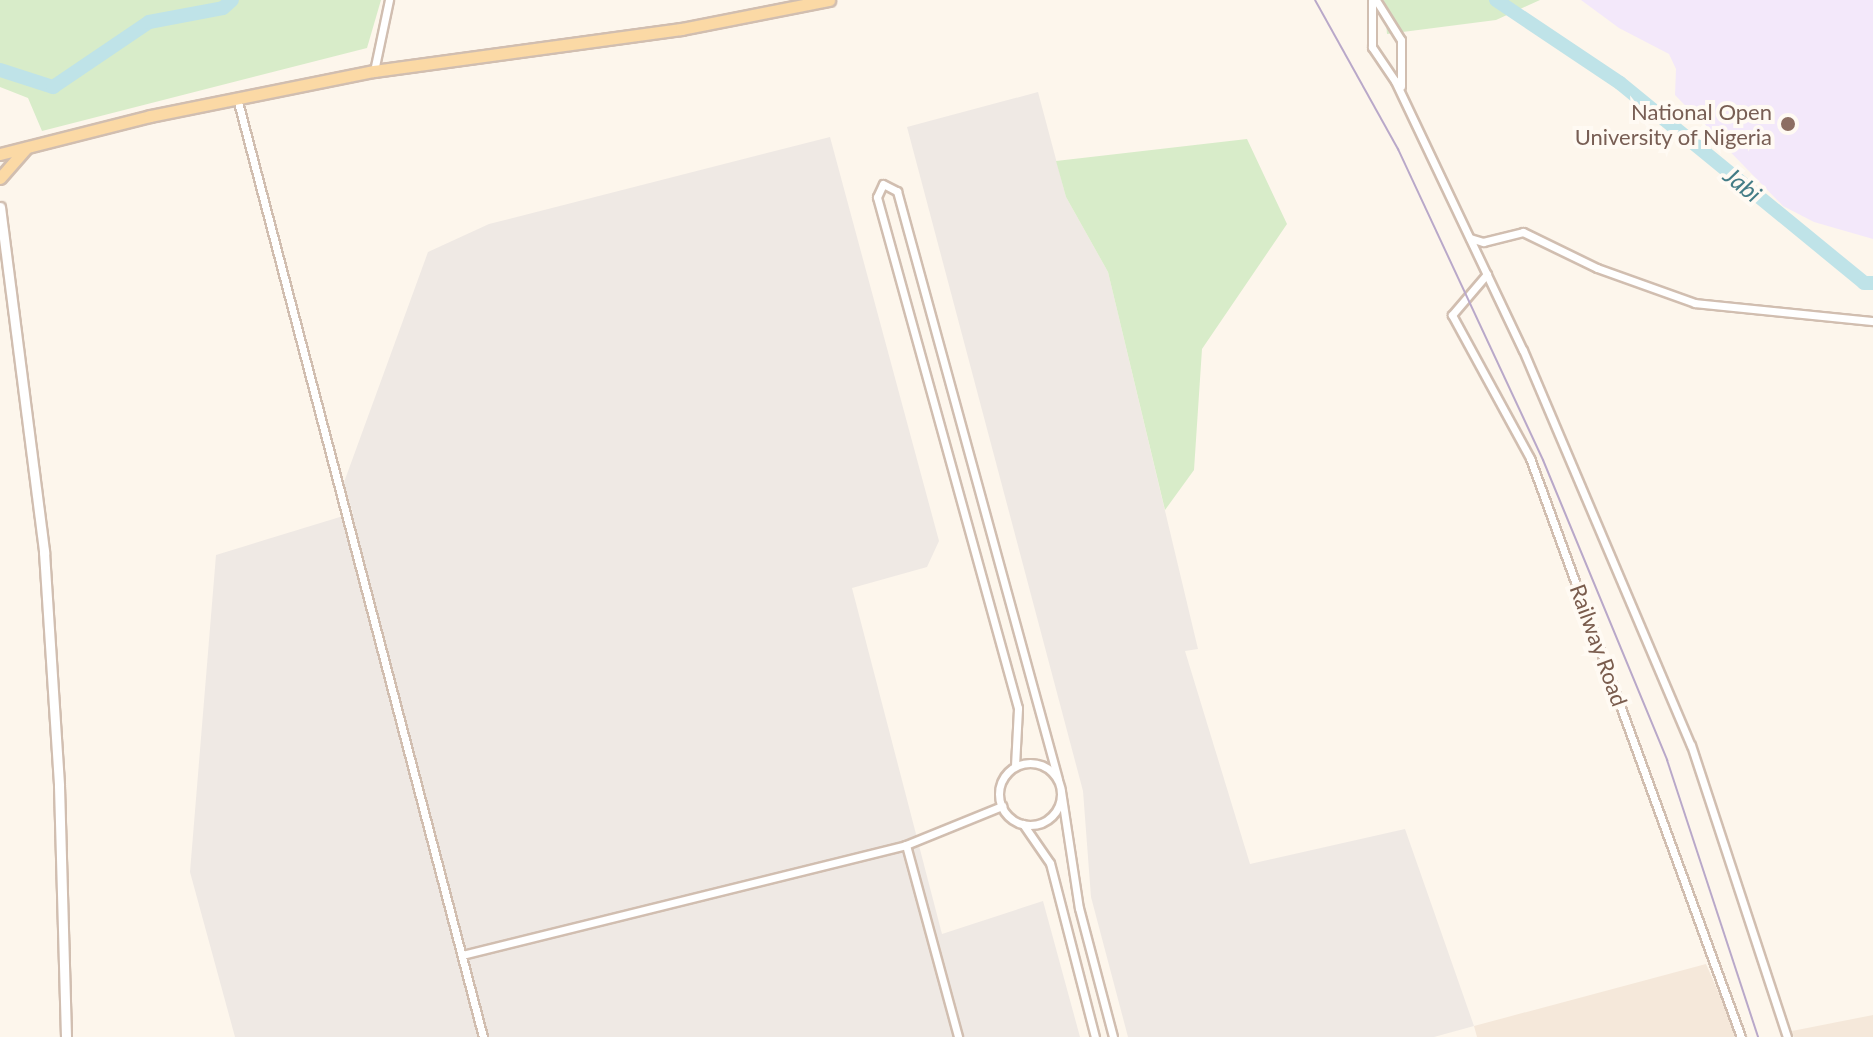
<!DOCTYPE html>
<html>
<head>
<meta charset="utf-8">
<style>
  body { margin:0 }
  #map { position:relative; width:1873px; height:1037px; overflow:hidden; background:#fdf6ec; font-family:Lato,sans-serif }
  div>[style] { position:absolute }
  [style*='--x'] { left:calc(var(--x)*1px); top:calc(var(--y)*1px); width:calc(var(--w)*1px); rotate:calc(var(--a)*1deg) }
  .residential>* { inset:0; background:#f5e8da }
  .industrial>* { inset:0; background:#efe9e4 }
  .education>* { inset:0; background:#f3e8fa }
  .green>* { inset:0; background:#d8ecc9 }
  .river>* { height:14px; margin:-7px; padding:0 7px; transform-origin:7px; border-radius:7px; background:#bfe3e8 }
  .roads { filter:drop-shadow(2px 0 #d1beb0) drop-shadow(-2px 0 #d1beb0) drop-shadow(0 2px #d1beb0) drop-shadow(0 -2px #d1beb0) }
  .minor>* { height:7px; margin:-3.5px; padding:0 3.5px; transform-origin:3.5px; border-radius:3.5px; background:#fff }
  .minor>.ring { margin:-3.5px; padding:0; box-sizing:content-box; background:none; border:7px solid #fff; border-radius:50% }
  .secondary>* { height:9px; margin:-4.5px; padding:0 4.5px; transform-origin:4.5px; border-radius:4.5px; background:#fff }
  .primary>* { height:11px; margin:-5.5px; padding:0 5.5px; transform-origin:5.5px; border-radius:5.5px; background:#fbd9a5 }
  .tram>* { height:2px; margin:-1px; padding:0 1px; transform-origin:1px; border-radius:1px; background:#b9a8c9 }
  .dots>* { width:22px; height:22px; translate:-50% -50%; box-sizing:border-box; border:4px solid #fffaf3; border-radius:50% }
  span { translate:-50% -50%; white-space:nowrap; text-align:center; line-height:1.15; -webkit-text-stroke:8px #fffaf3; paint-order:stroke }
  .education-label { font-size:22px; color:#785e54 }
  .right { translate:-100% -50%; text-align:right }
  .street-label { font-size:22px; color:#7a5c4d }
  .water-label { font-size:24px; color:#437c86; font-style:italic }
</style>
</head>
<body>
<div id="map">
  <div class="residential">
    <div style="clip-path:polygon(1706px 964px,1738px 1037px,1477px 1037px,1474px 1026px)"></div>
    <div style="clip-path:polygon(1873px 1015px,1873px 1037px,1794px 1037px,1792px 1031px)"></div>
  </div>
  <div class="industrial">
    <div style="clip-path:polygon(1038px 92px,1066px 197px,1108px 272px,1198px 649px,1185px 651px,1250px 864px,1405px 829px,1474px 1026px,1434px 1037px,1128px 1037px,1091px 897px,1083px 791px,907px 127px)"></div>
    <div style="clip-path:polygon(830px 137px,939px 541px,927px 567px,852px 588px,942px 934px,1043px 901px,1080px 1037px,235px 1037px,190px 872px,216px 555px,353px 513px,343px 485px,428px 252px,489px 224px)"></div>
  </div>
  <div class="education">
    <div style="clip-path:polygon(1581px 0,1873px 0,1873px 239px,1814px 222px,1783px 206px,1675px 95px,1676px 69px,1669px 54px,1619px 28px)"></div>
  </div>
  <div class="green">
    <div style="clip-path:polygon(0 0,381px 0,367px 48px,42px 131px,28px 98px,0 87px)"></div>
    <div style="clip-path:polygon(1384px 0,1540px 0,1496px 20px,1387px 34px)"></div>
    <div style="clip-path:polygon(1247px 139px,1287px 224px,1202px 349px,1194px 470px,1165px 510px,1108px 272px,1066px 197px,1056px 161px)"></div>
  </div>
  <div class="river">
    <div style="--x:1496;--y:0;--w:149;--a:33.8"></div>
    <div style="--x:1620;--y:83;--w:315;--a:39.3"></div>
    <div style="--x:1864;--y:283;--w:9;--a:0"></div>
    <div style="--x:0;--y:70;--w:56;--a:17.8"></div>
    <div style="--x:53;--y:87;--w:116;--a:-34.1"></div>
    <div style="--x:149;--y:22;--w:75;--a:-10.7"></div>
    <div style="--x:223;--y:8;--w:12;--a:-42"></div>
  </div>
  <div class="roads">
    <div class="minor">
      <div style="--x:1372;--y:0;--w:47;--a:90"></div>
      <div style="--x:1372;--y:47;--w:41;--a:55.9"></div>
      <div style="--x:1395;--y:81;--w:298;--a:64.6"></div>
      <div style="--x:1523;--y:350;--w:429;--a:67"></div>
      <div style="--x:1691;--y:745;--w:307;--a:71.8"></div>
      <div style="--x:1376;--y:0;--w:47;--a:58"></div>
      <div style="--x:1401;--y:40;--w:46;--a:90"></div>
      <div style="--x:374;--y:71;--w:73;--a:-78.1"></div>
      <div style="--x:237;--y:98;--w:971;--a:75.32"></div>
      <div style="--x:1470;--y:238;--w:14;--a:17"></div>
      <div style="--x:1483;--y:242;--w:41;--a:-14"></div>
      <div style="--x:1523;--y:232;--w:82;--a:25.9"></div>
      <div style="--x:1597;--y:268;--w:104;--a:19.7"></div>
      <div style="--x:1695;--y:303;--w:179;--a:5.8"></div>
      <div style="--x:1487;--y:274;--w:54;--a:130.5"></div>
      <div style="--x:1452;--y:315;--w:163;--a:61.4"></div>
      <div style="--x:1530;--y:458;--w:616;--a:69.98"></div>
      <div class="ring" style="left:999px;top:763px;width:55px;height:55px"></div>
      <div style="--x:1015;--y:766;--w:58;--a:-87"></div>
      <div style="--x:1018;--y:708;--w:530;--a:-105.43"></div>
      <div style="--x:877;--y:197;--w:14;--a:-65"></div>
      <div style="--x:883;--y:184;--w:16;--a:27"></div>
      <div style="--x:897;--y:191;--w:610;--a:74.69"></div>
      <div style="--x:1061;--y:791;--w:118;--a:81.3"></div>
      <div style="--x:1079;--y:908;--w:133;--a:75.2"></div>
      <div style="--x:1023;--y:824;--w:47;--a:55.3"></div>
      <div style="--x:1050;--y:863;--w:180;--a:75.5"></div>
      <div style="--x:906;--y:845;--w:199;--a:74.8"></div>
      <div style="--x:462;--y:955;--w:457;--a:-13.9"></div>
      <div style="--x:906;--y:845;--w:104;--a:-22.1"></div>
    </div>
    <div class="secondary">
      <div style="--x:0;--y:207;--w:348;--a:82.7"></div>
      <div style="--x:44;--y:552;--w:234;--a:86.3"></div>
      <div style="--x:59;--y:786;--w:251;--a:88.4"></div>
    </div>
    <div class="primary">
      <div style="--x:0;--y:154;--w:155;--a:-14.2"></div>
      <div style="--x:150;--y:116;--w:228;--a:-11.4"></div>
      <div style="--x:374;--y:71;--w:310;--a:-7.8"></div>
      <div style="--x:681;--y:29;--w:151;--a:-11.1"></div>
      <div style="--x:0;--y:178;--w:40;--a:-49"></div>
    </div>
  </div>
  <div class="tram">
    <div style="--x:1315;--y:0;--w:171;--a:60.9"></div>
    <div style="--x:1398;--y:149;--w:343;--a:65"></div>
    <div style="--x:1543;--y:460;--w:325;--a:67.5"></div>
    <div style="--x:1667;--y:760;--w:292;--a:71.8"></div>
  </div>
  <div class="dots">
    <div style="left:1788px;top:124px;background:#8d6e63"></div>
  </div>
  <div class="education-label">
    <span class="right" style="left:1772px;top:124px">National Open<br>University of Nigeria</span>
  </div>
  <div class="street-label">
    <span style="left:1599px;top:645px;rotate:70deg">Railway Road</span>
  </div>
  <div class="water-label">
    <span style="left:1743px;top:184px;rotate:39deg">Jabi</span>
  </div>
</div>
</body>
</html>
